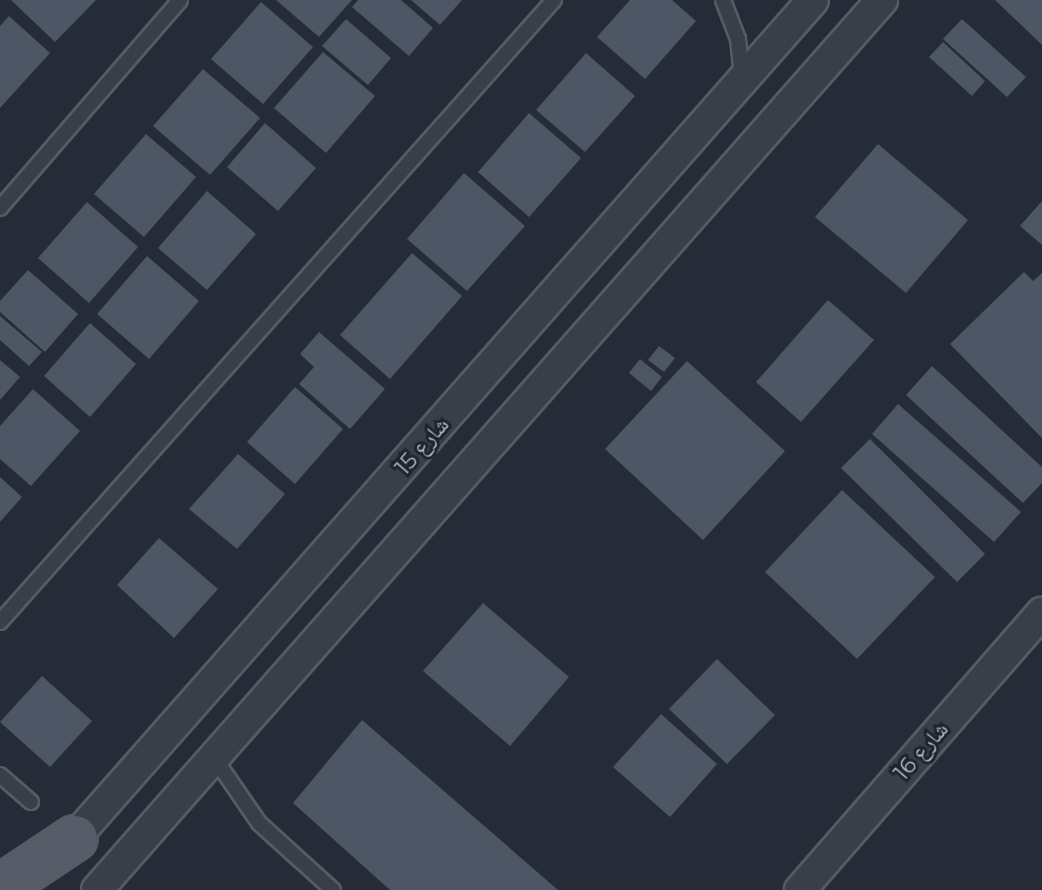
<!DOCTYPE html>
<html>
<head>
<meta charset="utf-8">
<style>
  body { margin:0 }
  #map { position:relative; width:1042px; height:890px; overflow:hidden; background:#252c38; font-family:Montserrat,"Noto Naskh Arabic",sans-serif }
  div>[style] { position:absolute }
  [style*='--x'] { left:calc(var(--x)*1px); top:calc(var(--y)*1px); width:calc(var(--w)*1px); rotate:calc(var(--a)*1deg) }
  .building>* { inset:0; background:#4d5664 }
  .roads { filter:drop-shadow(2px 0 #565c67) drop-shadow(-2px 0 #565c67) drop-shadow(0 2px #565c67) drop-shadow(0 -2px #565c67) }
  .service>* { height:14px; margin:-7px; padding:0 7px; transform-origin:7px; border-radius:7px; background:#383f49 }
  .minor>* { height:30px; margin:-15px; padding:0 15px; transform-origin:15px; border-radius:15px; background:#383f49 }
  .primary>* { height:44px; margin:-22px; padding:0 22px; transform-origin:22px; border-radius:22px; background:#565d69 }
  span { translate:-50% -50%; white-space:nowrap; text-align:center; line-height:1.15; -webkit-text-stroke:6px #1d242e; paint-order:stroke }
  .street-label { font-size:22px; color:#b3b9c5 }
</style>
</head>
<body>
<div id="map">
  <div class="building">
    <div style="clip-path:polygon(11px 0,96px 0,55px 42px)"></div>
    <div style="clip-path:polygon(276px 0,352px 0,319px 37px)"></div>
    <div style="clip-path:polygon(358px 0,401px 0,433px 28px,409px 56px,352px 7px)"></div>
    <div style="clip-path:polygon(411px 0,462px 0,440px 25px)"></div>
    <div style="clip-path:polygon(630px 0,672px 0,696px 21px,645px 79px,597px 37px)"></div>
    <div style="clip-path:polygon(995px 0,1042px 0,1042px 45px)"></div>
    <div style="clip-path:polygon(261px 2px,313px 47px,263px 104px,211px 59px)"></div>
    <div style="clip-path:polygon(9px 16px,50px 53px,0 108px,0 26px)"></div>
    <div style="clip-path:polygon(346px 19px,391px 58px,368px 85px,322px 46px)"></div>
    <div style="clip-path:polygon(962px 19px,1026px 77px,1007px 97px,943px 39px)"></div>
    <div style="clip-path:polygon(943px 42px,985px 81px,972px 96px,929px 57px)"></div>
    <div style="clip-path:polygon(323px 52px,375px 96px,326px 153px,274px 108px)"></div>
    <div style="clip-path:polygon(586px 53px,635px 96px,585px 152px,536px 110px)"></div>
    <div style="clip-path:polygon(203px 69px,260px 118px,210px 175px,153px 126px)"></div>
    <div style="clip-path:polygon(529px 113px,581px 158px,529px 217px,478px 172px)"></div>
    <div style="clip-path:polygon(265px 123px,316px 168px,278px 211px,227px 167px)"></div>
    <div style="clip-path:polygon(146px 134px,196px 177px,144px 237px,94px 194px)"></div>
    <div style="clip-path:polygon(878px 144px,968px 220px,906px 293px,815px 217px)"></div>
    <div style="clip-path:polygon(464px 173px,525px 226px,467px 291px,407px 239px)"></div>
    <div style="clip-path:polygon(207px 191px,256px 234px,207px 290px,158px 248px)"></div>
    <div style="clip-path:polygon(1042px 201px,1042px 245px,1020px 226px)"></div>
    <div style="clip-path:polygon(87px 202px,138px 247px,89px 303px,38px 258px)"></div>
    <div style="clip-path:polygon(412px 253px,462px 296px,390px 379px,340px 335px)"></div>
    <div style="clip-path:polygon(147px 256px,199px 301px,149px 359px,97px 314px)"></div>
    <div style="clip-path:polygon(28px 270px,78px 314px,45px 352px,0 312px,0 301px)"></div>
    <div style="clip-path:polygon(1024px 272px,1033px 281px,1042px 273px,1042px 438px,950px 344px)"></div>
    <div style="clip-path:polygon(828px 300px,874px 340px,801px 422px,756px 382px)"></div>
    <div style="clip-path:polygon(0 316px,42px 352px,29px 366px,0 340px)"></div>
    <div style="clip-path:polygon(90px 323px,136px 364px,90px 417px,44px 376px)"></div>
    <div style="clip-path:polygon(319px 332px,385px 389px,350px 429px,299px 384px,314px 367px,300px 354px)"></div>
    <div style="clip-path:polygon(659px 346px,675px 358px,664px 372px,648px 360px)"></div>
    <div style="clip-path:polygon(640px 359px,662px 377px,651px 391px,629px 373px)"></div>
    <div style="clip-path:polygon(0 360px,20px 377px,0 400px)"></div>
    <div style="clip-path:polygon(687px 361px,785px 451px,703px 540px,605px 449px)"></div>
    <div style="clip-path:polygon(932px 366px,1042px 467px,1042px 483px,1023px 503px,906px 395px)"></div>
    <div style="clip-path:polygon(295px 387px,343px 429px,295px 484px,247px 442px)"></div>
    <div style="clip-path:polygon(33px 389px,80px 431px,31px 486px,0 459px,0 426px)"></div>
    <div style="clip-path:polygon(898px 404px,1021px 512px,994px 542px,872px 434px)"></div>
    <div style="clip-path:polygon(870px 439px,985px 554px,957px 582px,841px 468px)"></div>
    <div style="clip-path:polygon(238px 454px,285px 494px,237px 549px,189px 509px)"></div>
    <div style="clip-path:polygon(0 477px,22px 497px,0 522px)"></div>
    <div style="clip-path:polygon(842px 490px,935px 577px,857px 659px,765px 572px)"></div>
    <div style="clip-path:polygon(159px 538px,218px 589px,174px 638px,117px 585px)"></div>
    <div style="clip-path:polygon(483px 603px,569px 677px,510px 746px,423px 671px)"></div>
    <div style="clip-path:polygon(717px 659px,775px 715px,727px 764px,669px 709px)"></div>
    <div style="clip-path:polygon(42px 676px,92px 721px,50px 767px,0 722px)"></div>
    <div style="clip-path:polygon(661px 714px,717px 764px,670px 817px,613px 767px)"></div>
    <div style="clip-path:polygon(362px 720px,558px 890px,390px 890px,293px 803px)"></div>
  </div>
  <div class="roads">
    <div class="service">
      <div style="--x:723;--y:0;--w:42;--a:69"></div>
      <div style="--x:738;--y:39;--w:37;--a:84"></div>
      <div style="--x:0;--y:208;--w:275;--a:-49.1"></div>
      <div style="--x:0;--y:622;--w:833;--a:-48.31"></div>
      <div style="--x:213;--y:756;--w:81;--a:55.5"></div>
      <div style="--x:259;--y:823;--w:100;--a:42.2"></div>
      <div style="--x:0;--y:775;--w:41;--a:41.1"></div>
    </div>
    <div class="minor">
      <div style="--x:63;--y:851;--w:1134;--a:-48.61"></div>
      <div style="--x:97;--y:890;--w:1187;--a:-48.59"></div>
      <div style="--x:800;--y:890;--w:368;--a:-48.9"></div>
    </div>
    <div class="primary">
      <div style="--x:0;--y:888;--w:90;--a:-33.7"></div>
    </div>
  </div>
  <div class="street-label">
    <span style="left:422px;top:446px;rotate:-49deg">شارع 15</span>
    <span style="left:921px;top:751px;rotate:-49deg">شارع 16</span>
  </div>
</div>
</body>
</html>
